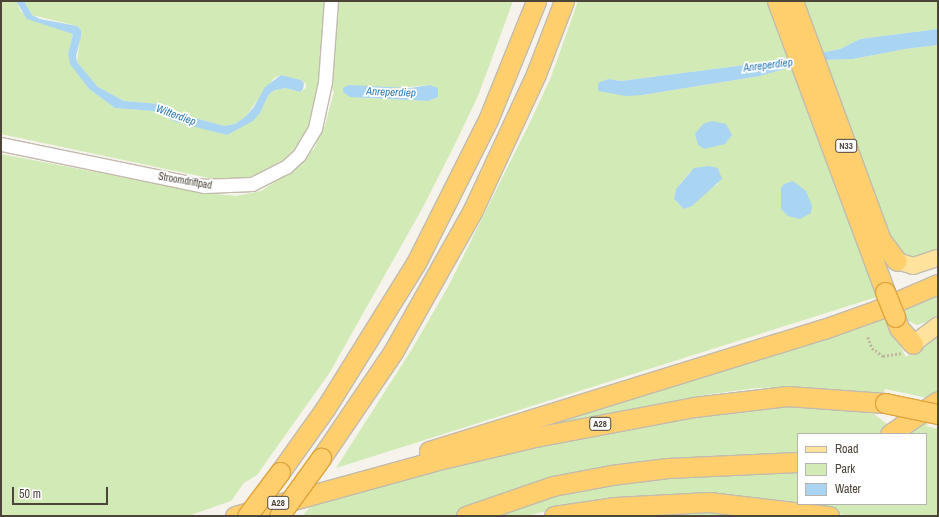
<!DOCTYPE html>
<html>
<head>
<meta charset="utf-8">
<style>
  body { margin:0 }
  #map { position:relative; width:939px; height:517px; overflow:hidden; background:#f6f3ec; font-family:"Archivo Narrow",sans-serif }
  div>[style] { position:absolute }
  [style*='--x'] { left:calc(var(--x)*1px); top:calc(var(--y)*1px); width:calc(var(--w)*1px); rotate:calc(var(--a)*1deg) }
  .green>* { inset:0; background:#d2eab5 }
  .water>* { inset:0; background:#a9d4f2 }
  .path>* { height:2.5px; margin-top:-1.25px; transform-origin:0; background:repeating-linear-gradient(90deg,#c4b79f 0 2px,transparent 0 4px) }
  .roads { filter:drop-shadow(1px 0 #c2bbae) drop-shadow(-1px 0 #c2bbae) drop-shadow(0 1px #c2bbae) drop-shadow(0 -1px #c2bbae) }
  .minor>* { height:13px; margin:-6.5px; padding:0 6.5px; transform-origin:6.5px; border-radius:6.5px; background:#fff }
  .major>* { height:16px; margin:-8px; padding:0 8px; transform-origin:8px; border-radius:8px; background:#ffe39c }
  .highway>* { height:19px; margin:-9.5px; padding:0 9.5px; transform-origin:9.5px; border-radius:9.5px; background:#ffcf6e }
  .bridges { filter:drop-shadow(1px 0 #e0a43c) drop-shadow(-1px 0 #e0a43c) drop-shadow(0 1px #e0a43c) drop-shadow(0 -1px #e0a43c) }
  .highway-bridge>* { height:19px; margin:-9.5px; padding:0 9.5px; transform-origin:9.5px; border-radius:9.5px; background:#ffcf6e }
  span { translate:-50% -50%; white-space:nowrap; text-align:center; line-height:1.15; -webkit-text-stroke:3.5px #fff; paint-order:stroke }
  .shield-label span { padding:1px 3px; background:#fff; border:1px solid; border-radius:3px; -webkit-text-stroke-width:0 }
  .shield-label { font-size:9px; color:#4b4439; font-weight:700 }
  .street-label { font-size:10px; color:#4b4439 }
  .water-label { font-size:11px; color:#2e7ab2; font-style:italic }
  .frame { position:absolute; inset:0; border:2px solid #4b4439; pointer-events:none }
  .legend { position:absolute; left:797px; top:433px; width:130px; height:72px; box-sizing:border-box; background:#fff; border:1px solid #b7b4b0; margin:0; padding:5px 7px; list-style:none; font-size:12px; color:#4b4439 }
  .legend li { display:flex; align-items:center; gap:8px; height:20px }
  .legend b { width:20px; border:1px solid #b7b4b0 }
  .scale { position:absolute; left:12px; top:487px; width:96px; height:18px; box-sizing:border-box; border:2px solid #4b4439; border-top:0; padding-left:5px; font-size:12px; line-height:14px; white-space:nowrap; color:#4b4439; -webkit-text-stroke:3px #fff; paint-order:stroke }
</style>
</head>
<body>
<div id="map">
  <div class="green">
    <div style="clip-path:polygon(1px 1px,16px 1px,21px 12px,73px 34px,68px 54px,89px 89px,115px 108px,155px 111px,166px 118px,227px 135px,260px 113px,269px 94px,275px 90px,286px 88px,300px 92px,306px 88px,306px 84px,301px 80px,281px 75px,274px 78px,245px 117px,235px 124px,224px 126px,177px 113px,160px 104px,124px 101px,98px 87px,77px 62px,81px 30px,77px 26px,32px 15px,24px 1px,324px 1px,318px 89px,311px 122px,301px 142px,281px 163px,257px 175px,238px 180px,213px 179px,1px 134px)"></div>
    <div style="clip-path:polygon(evenodd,337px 1px,513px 1px,478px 96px,453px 148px,422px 209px,330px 372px,257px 475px,244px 483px,231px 501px,188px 516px,1px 516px,1px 154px,205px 193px,236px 196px,261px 191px,292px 171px,314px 149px,325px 125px,334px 92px,331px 86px,337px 1px,430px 85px,438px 91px,438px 97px,428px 101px,368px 98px,344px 93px,430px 85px)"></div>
    <div style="clip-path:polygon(evenodd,578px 1px,768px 1px,791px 59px,621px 81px,608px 79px,598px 83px,598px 91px,642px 95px,760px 76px,794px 66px,880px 296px,336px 468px,412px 349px,449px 285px,533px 116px,551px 77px,578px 1px,690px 172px,719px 183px,684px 209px,674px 199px,676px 189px,690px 172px)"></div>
    <div style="clip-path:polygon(799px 1px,938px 1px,938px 29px,860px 39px,840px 49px,821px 53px)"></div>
    <div style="clip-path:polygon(938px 45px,938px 252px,910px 259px,894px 249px,823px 60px,853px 59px,905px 49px)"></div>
    <div style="clip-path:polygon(938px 290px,938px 318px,917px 325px,907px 320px,901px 307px)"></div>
    <div style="clip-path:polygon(884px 313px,906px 357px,938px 332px,938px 394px,932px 399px,885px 389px,884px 392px,880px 393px,798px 387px,756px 388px,705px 395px,536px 427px,860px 326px,863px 328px,863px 325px)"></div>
    <div style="clip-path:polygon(790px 402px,860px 405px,860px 411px,874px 414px,891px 427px,879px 434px,798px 434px,798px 456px,497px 499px,452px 516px,298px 516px,303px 515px,315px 502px,512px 446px,680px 413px)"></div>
    <div style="clip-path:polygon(938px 413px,926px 426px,938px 429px,938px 516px,849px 516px,796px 505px,562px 508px,525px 516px,480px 516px,600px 481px,798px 466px,798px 504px,926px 504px,926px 434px,899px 434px)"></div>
    <div style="clip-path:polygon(704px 511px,765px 516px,612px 516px)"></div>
  </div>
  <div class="water">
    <div style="clip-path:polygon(16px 1px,24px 1px,32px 15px,40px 19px,77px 26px,81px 30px,81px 36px,76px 56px,77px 62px,98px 87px,124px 101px,160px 104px,177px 113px,224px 126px,235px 124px,245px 117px,254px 107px,265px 87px,281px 75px,301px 80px,304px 83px,303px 89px,300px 92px,286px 88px,275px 90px,269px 94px,260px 113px,253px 121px,227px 135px,176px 122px,154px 111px,115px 108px,89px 89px,70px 64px,68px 54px,73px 34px,27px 19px)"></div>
    <div style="clip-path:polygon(938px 29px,938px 45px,905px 49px,853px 59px,823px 60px,821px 53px,840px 49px,860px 39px)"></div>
    <div style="clip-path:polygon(791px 59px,794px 66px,760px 76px,642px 95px,626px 96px,598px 91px,598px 83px,608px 79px,621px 81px)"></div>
    <div style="clip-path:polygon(349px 85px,410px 88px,430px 85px,438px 88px,438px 97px,428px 101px,350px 97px,343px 92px,343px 88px)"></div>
    <div style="clip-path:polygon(712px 121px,726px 124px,732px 135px,725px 144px,704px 149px,698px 145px,695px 134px,703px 124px)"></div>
    <div style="clip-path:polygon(709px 166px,718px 168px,722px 179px,692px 206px,684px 209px,674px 199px,676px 189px,694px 168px)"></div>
    <div style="clip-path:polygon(793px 181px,806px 191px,812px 206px,811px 213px,800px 219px,788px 216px,781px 209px,781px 188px,784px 184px)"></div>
  </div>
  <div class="path">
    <div style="--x:868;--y:337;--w:12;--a:70"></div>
    <div style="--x:872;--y:348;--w:14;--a:36"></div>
    <div style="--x:883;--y:356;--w:18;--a:-9"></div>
  </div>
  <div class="roads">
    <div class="minor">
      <div style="--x:1;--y:144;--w:207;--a:11.7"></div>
      <div style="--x:204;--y:186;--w:48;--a:-2.4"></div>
      <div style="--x:252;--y:184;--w:38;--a:-27"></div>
      <div style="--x:286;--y:167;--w:18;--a:-43"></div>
      <div style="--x:299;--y:155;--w:31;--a:-59"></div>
      <div style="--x:315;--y:128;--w:47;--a:-77.7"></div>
      <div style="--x:325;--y:82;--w:81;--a:-85.8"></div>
    </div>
    <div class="major">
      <div style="--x:897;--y:261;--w:17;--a:17"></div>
      <div style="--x:913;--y:266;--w:26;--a:-18"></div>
      <div style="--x:913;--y:344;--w:31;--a:-37"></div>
    </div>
    <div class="highway">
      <div style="--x:777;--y:1;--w:310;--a:69.6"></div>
      <div style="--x:793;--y:1;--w:255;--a:69.8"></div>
      <div style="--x:881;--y:240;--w:26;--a:53"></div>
      <div style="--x:895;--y:317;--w:12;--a:70"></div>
      <div style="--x:899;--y:328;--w:21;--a:49"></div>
      <div style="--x:890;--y:434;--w:58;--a:-34.5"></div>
      <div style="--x:429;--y:451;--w:413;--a:-17.2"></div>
      <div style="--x:824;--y:329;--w:56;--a:-19.7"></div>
      <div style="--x:877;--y:310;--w:66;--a:-23.1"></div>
      <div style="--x:321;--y:458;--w:128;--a:-55.8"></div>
      <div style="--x:393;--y:352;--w:161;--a:-60.6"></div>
      <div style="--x:472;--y:212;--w:152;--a:-65.1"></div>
      <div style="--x:536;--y:74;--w:78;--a:-69"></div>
      <div style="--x:280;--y:472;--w:77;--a:-54.5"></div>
      <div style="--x:325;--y:409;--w:172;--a:-58.1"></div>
      <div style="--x:416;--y:263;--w:160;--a:-63.3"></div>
      <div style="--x:488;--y:120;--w:128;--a:-68"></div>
      <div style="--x:235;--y:516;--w:215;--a:-15.4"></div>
      <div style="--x:442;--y:459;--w:90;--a:-13.4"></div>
      <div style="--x:530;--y:438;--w:167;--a:-10.7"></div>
      <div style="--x:694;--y:407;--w:94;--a:-6.7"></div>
      <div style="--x:787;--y:396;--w:98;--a:4.1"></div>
      <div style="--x:466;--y:516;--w:92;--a:-19"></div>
      <div style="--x:553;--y:486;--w:59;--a:-10.7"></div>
      <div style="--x:611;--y:475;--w:57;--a:-7"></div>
      <div style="--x:668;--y:468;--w:130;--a:-2.6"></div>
      <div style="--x:554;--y:516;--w:62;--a:-8.4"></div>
      <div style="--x:615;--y:507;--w:94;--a:-3"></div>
      <div style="--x:709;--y:502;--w:121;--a:6.7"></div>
    </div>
  </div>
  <div class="bridges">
    <div class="highway-bridge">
      <div style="--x:885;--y:292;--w:27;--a:68"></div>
      <div style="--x:885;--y:403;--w:54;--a:11.7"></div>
      <div style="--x:247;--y:516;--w:55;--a:-53.1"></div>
      <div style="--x:279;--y:516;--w:72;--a:-54.1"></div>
    </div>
  </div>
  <div class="shield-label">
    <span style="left:846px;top:146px">N33</span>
    <span style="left:600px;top:424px">A28</span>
    <span style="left:278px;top:503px">A28</span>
  </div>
  <div class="street-label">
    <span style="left:185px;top:181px;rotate:10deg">Stroomdriftpad</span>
  </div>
  <div class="water-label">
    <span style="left:768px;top:65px;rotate:-7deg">Anreperdiep</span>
    <span style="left:391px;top:92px;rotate:2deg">Anreperdiep</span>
    <span style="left:176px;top:115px;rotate:20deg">Witterdiep</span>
  </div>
  <div class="frame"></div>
  <ul class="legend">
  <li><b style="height:5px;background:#ffe39c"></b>Road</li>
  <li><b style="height:11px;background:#d2eab5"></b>Park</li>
  <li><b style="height:11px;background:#a9d4f2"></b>Water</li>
  </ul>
  <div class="scale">50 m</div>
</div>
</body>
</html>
